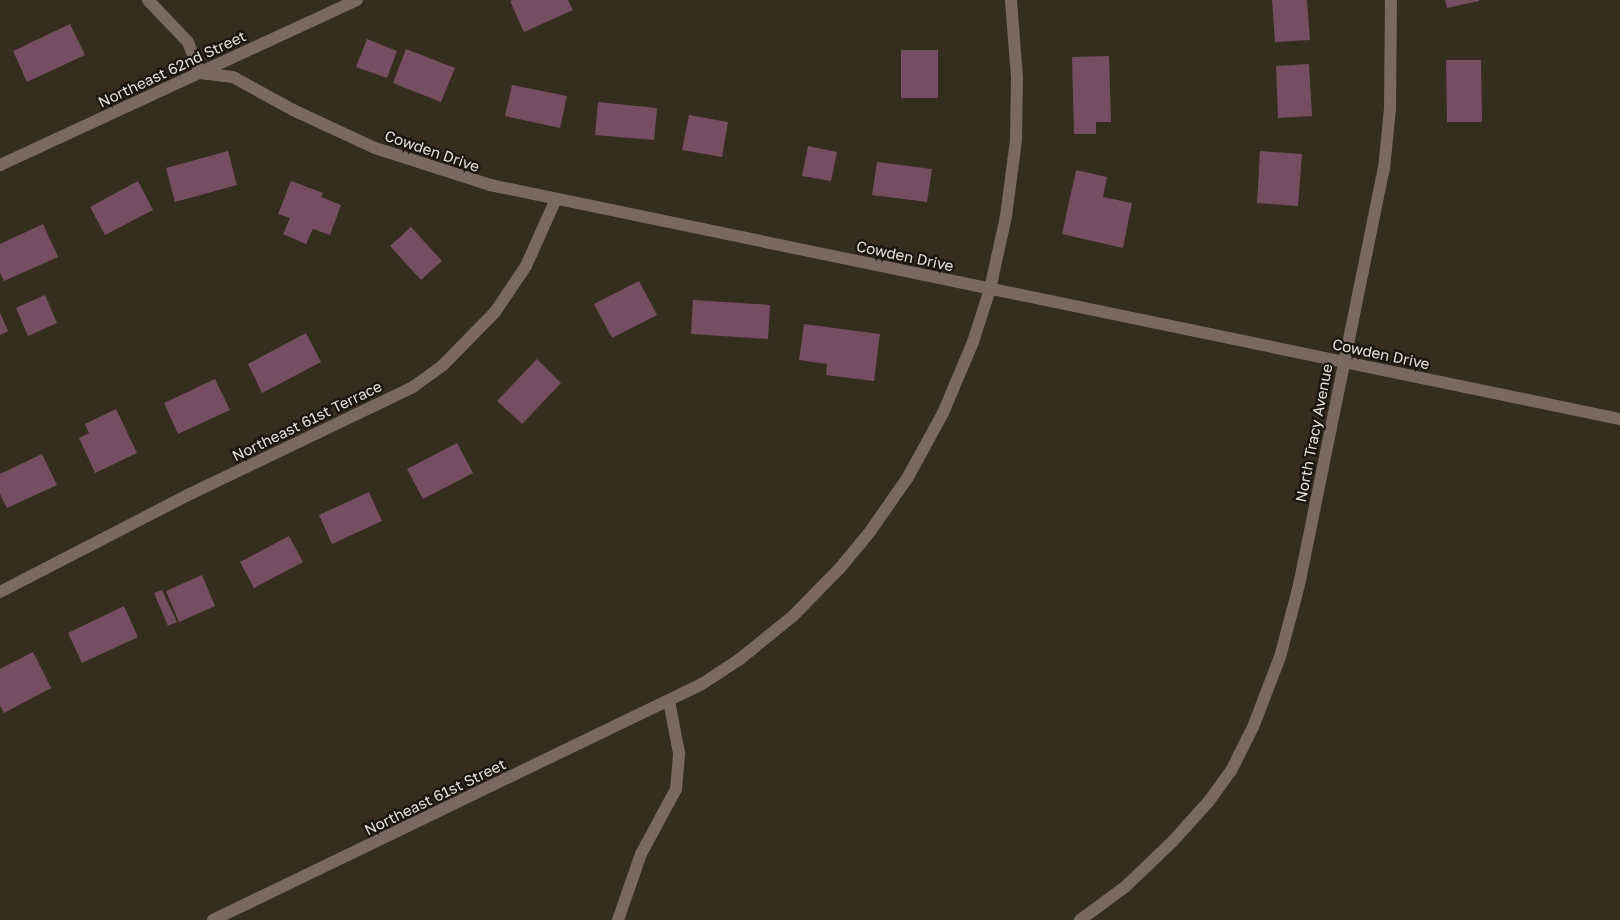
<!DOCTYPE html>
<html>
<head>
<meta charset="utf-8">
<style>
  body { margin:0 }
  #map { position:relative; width:1620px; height:920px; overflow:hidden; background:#352d1e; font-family:"Golos Text",sans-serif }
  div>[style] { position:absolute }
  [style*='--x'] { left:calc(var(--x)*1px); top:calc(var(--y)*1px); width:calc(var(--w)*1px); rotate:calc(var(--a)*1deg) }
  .building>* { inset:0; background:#754f61 }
  .minor>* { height:12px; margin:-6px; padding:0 6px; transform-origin:6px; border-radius:6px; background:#7a6960 }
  span { translate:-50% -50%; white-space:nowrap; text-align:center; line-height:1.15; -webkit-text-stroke:4.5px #19160f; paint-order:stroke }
  .street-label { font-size:15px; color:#e4dfd5 }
</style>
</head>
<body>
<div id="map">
  <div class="building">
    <div style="clip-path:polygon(513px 0,568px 0,573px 10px,524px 32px,510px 1px)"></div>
    <div style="clip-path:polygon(1272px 0,1307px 0,1310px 40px,1275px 42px)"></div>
    <div style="clip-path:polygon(1445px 0,1479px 0,1479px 1px,1447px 8px)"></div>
    <div style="clip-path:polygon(70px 24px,85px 55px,27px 82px,13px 51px)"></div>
    <div style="clip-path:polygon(367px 39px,397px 51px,387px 78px,356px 67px)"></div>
    <div style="clip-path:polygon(406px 49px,455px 68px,441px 102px,393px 83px)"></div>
    <div style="clip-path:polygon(901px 50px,938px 50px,938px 98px,901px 98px)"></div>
    <div style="clip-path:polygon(1109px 56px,1111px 122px,1096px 122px,1096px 134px,1074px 134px,1072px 57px)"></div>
    <div style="clip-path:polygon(1446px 60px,1481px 60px,1482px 122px,1447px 122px)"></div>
    <div style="clip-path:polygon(1309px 64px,1312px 116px,1278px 118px,1276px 66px)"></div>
    <div style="clip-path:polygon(512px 85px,567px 96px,560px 128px,505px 116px)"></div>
    <div style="clip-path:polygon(598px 102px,657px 108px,654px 140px,595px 135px)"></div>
    <div style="clip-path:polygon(689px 115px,728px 122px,722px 157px,682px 150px)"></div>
    <div style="clip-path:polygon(808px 146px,837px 152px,831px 181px,802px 176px)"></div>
    <div style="clip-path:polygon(228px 151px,237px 185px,175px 202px,166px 168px)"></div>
    <div style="clip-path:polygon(1260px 151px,1302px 154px,1298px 206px,1257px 203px)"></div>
    <div style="clip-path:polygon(877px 162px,932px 169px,927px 202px,872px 195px)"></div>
    <div style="clip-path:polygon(1076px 170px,1107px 177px,1103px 197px,1132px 203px,1123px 248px,1062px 234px)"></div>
    <div style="clip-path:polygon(138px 181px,153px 210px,105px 235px,90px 207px)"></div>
    <div style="clip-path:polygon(291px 181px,323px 193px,321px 197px,341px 205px,330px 235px,313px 229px,306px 244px,283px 234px,290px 218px,278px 214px)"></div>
    <div style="clip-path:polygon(43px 224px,58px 257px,4px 281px,0 273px,0 244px)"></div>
    <div style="clip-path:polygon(411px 227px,442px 261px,421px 280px,390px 246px)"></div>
    <div style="clip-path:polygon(639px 281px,657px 315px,612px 338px,594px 304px)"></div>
    <div style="clip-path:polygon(45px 295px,57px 323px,28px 336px,16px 308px)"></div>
    <div style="clip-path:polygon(693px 300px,770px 305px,768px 339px,691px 334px)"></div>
    <div style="clip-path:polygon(0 313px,8px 331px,0 335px)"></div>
    <div style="clip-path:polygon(804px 324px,880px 334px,874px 381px,826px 375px,827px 364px,799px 360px)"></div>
    <div style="clip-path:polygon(306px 333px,321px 362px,262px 393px,248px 364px)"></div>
    <div style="clip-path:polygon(537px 359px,561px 383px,522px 424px,497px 401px)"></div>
    <div style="clip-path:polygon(215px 379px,230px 410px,178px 434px,164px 403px)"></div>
    <div style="clip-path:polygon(116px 409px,137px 453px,95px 473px,79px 438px,89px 433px,85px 424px)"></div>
    <div style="clip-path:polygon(457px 443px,473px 473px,423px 499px,407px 469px)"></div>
    <div style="clip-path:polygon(42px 454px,57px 485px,7px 508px,0 494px,0 474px)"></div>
    <div style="clip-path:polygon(369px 492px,382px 521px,332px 544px,319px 515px)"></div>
    <div style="clip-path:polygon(289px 536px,303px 562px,254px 588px,240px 562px)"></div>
    <div style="clip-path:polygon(202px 575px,215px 606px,179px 622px,166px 591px)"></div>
    <div style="clip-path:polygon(162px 590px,177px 622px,168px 626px,154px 593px)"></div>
    <div style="clip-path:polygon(124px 606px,138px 637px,82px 663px,68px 633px)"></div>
    <div style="clip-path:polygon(33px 652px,51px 688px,4px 713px,0 706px,0 669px)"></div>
  </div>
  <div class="minor">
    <div style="--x:148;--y:0;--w:58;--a:46.4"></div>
    <div style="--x:188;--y:42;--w:33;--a:69"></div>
    <div style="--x:200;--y:73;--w:33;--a:7"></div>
    <div style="--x:233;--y:77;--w:68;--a:28.8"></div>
    <div style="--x:293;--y:110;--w:90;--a:24.9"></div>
    <div style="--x:375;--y:148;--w:121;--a:17.8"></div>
    <div style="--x:490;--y:185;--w:1154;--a:11.7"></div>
    <div style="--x:0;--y:165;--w:393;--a:-24.8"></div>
    <div style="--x:0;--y:592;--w:216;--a:-27.3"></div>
    <div style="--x:192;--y:493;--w:245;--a:-25.6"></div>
    <div style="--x:413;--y:387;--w:37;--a:-36"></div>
    <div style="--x:443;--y:365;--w:74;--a:-45.5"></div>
    <div style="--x:495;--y:312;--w:55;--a:-56"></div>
    <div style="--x:526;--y:266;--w:73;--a:-65.9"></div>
    <div style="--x:213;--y:920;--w:543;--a:-25.76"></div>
    <div style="--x:702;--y:684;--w:45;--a:-33.3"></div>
    <div style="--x:740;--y:659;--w:68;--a:-39.1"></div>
    <div style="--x:793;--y:616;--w:67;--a:-45.6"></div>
    <div style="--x:840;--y:568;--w:45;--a:-50.4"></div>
    <div style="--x:869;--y:533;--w:68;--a:-55.1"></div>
    <div style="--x:908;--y:477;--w:73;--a:-61.3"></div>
    <div style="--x:943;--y:413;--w:77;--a:-67.1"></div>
    <div style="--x:973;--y:342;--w:56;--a:-72.2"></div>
    <div style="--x:990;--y:289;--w:75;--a:-77.6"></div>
    <div style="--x:1006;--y:216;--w:77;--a:-82.5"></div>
    <div style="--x:1016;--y:140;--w:63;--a:-89.1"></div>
    <div style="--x:1017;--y:77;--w:77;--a:-94.5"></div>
    <div style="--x:618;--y:920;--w:70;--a:-70.8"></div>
    <div style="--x:641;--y:854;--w:74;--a:-61.7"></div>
    <div style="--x:676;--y:789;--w:36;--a:-85"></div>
    <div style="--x:679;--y:753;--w:53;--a:-100.9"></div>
    <div style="--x:1080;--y:920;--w:56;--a:-36.3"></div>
    <div style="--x:1125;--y:887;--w:66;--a:-43.8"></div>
    <div style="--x:1173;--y:841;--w:54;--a:-48"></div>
    <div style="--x:1209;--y:801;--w:37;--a:-54"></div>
    <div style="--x:1231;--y:771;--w:49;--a:-63.4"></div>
    <div style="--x:1253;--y:727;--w:75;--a:-68.9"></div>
    <div style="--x:1280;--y:657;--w:74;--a:-75.2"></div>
    <div style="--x:1299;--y:585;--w:425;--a:-78.5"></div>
    <div style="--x:1384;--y:169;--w:60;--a:-84.3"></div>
    <div style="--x:1390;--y:109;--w:109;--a:-89.5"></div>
  </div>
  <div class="street-label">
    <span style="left:172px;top:69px;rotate:-25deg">Northeast 62nd Street</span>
    <span style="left:432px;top:151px;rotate:19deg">Cowden Drive</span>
    <span style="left:905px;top:256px;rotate:12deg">Cowden Drive</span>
    <span style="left:1381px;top:354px;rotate:12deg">Cowden Drive</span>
    <span style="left:307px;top:421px;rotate:-26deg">Northeast 61st Terrace</span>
    <span style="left:1314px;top:433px;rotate:-79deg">North Tracy Avenue</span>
    <span style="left:435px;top:797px;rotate:-26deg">Northeast 61st Street</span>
  </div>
</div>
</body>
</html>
